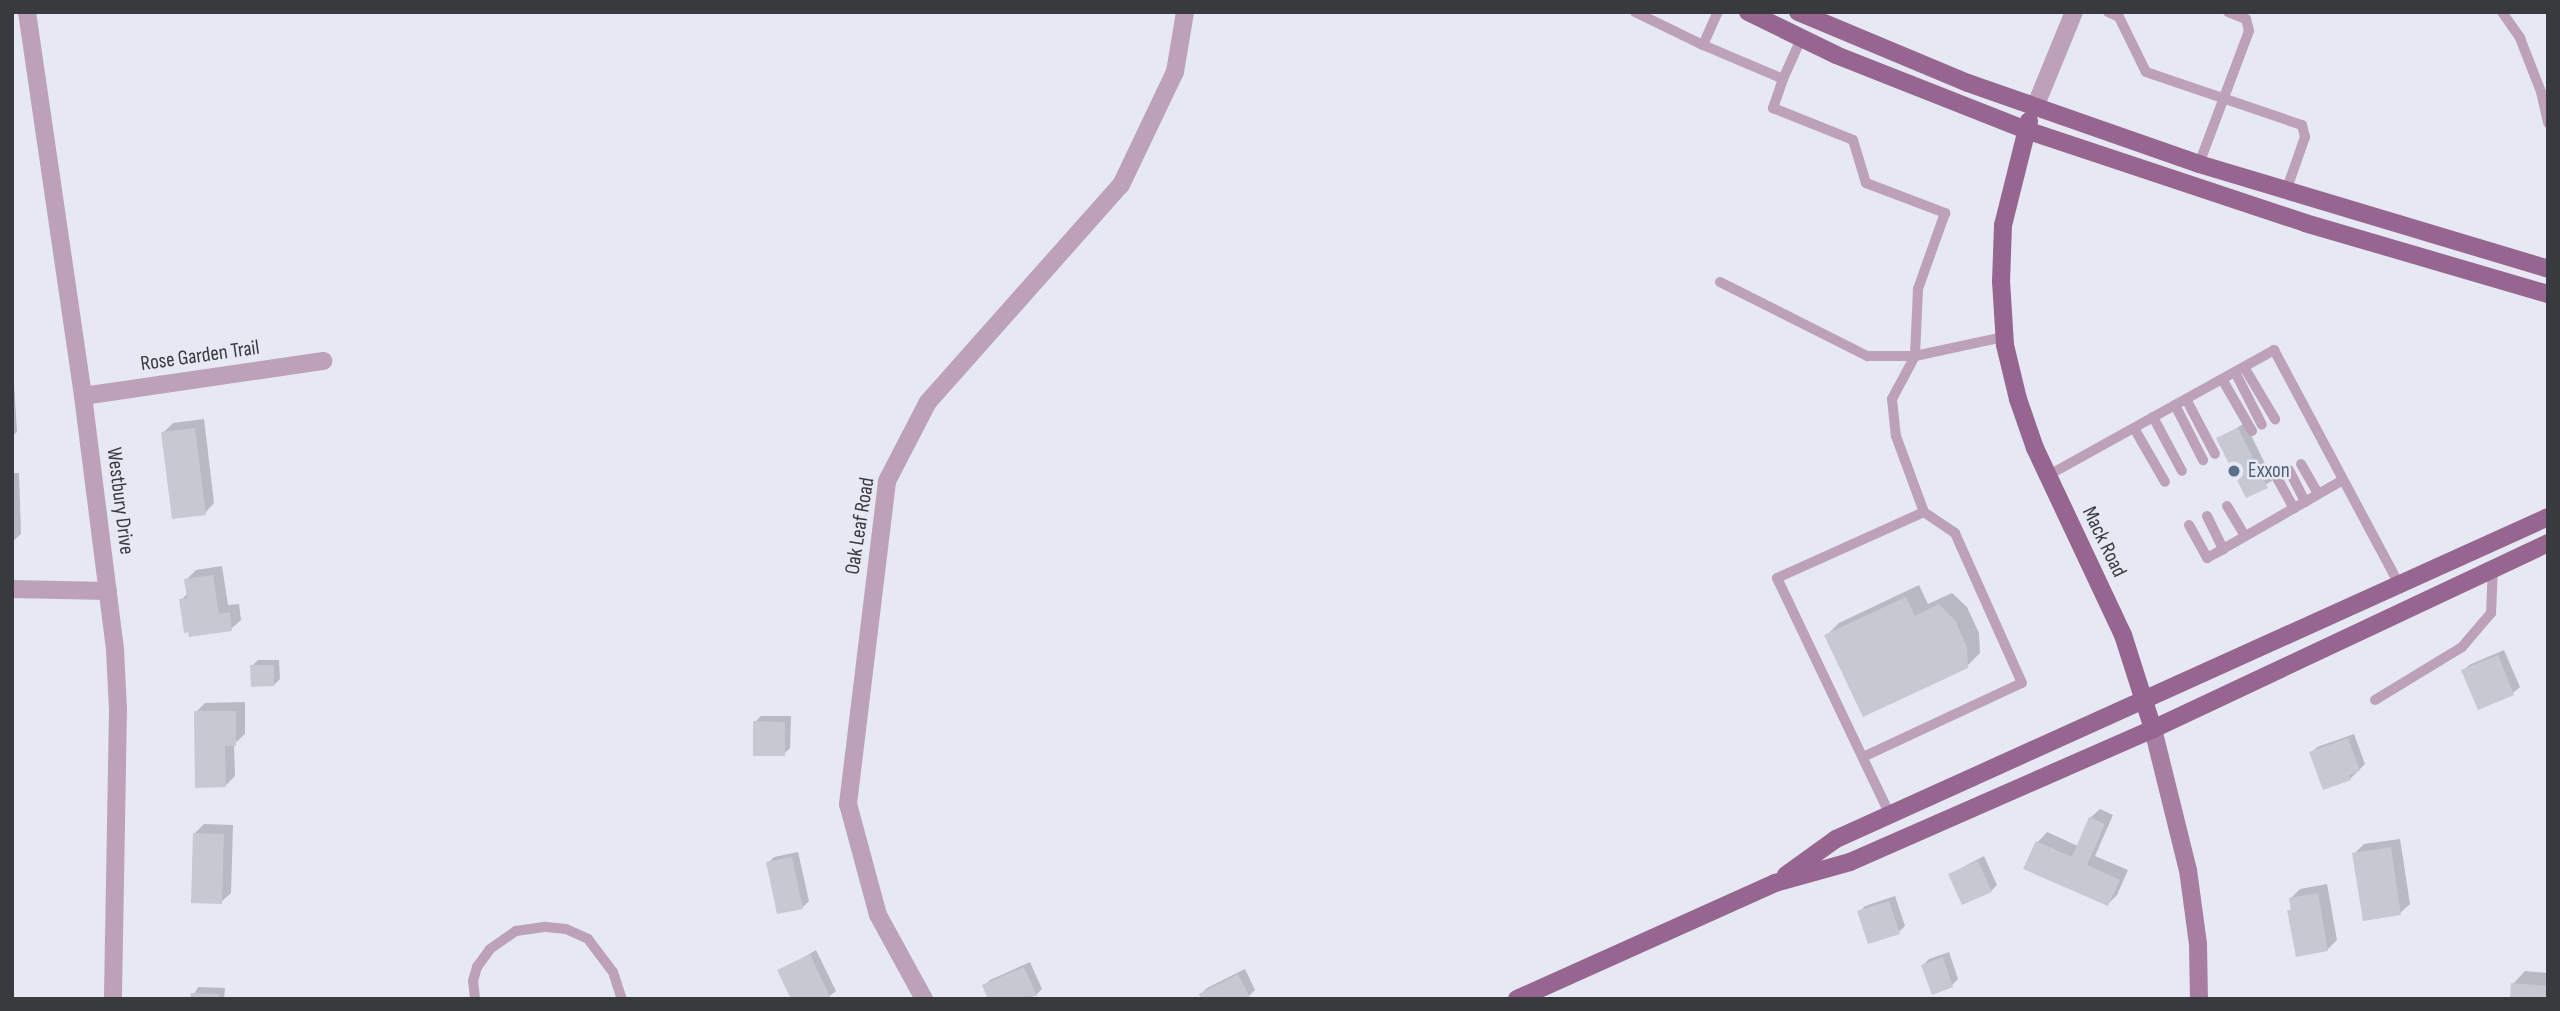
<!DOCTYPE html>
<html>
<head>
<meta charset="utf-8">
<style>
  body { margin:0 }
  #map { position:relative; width:2560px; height:1011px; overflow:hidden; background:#e6e8f3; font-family:"Sofia Sans Condensed",sans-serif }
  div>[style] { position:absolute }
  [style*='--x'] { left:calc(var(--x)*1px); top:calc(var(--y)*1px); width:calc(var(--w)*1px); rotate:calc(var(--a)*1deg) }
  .shadow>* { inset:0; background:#0003 }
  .building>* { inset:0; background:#c6c8d2 }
  .service>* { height:10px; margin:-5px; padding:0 5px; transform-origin:5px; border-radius:5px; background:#bda1b9 }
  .minor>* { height:18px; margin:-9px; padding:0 9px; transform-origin:9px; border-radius:9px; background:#bda1b9 }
  .tertiary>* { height:18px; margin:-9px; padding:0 9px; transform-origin:9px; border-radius:9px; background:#bda1b9 }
  .secondary>* { height:18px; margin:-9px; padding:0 9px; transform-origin:9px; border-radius:9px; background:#a77ea1 }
  .primary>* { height:18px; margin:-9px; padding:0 9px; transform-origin:9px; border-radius:9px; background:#966590 }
  .dots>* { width:19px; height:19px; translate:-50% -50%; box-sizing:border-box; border:4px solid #e6e8f3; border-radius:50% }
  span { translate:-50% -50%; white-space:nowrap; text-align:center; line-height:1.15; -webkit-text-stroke:5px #e6e8f3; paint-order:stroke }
  .street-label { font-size:21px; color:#393a3e }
  .service-label { font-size:21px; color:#4e5e75 }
  .left { translate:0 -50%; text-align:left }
  .frame { position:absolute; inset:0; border:14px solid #393a3e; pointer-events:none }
</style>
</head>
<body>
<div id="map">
  <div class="shadow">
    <div style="clip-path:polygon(13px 367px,17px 432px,12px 436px,12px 367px)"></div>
    <div style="clip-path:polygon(204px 419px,214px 503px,205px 513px,163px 433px,173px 423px)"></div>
    <div style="clip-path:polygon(2245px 423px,2273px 480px,2247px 496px,2218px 439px)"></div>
    <div style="clip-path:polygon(12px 473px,19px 473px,21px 534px,12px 542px)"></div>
    <div style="clip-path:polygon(222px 566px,228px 605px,239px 604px,241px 620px,231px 629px,181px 600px,188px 593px,186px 580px,196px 570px)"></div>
    <div style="clip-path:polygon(1919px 585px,1928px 604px,1952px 593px,1967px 607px,1979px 633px,1980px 653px,1967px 666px,1827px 635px,1839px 623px)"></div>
    <div style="clip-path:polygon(2504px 650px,2520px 687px,2513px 693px,2479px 708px,2463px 671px,2469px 665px)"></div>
    <div style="clip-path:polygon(258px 660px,279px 660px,280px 679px,274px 685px,252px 666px)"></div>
    <div style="clip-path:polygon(245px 702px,245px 734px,234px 744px,235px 776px,225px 786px,196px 712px,205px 703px)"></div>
    <div style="clip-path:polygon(761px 716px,791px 716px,790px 748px,784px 754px,755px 722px)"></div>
    <div style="clip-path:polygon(2354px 734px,2365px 764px,2350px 779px,2311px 753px,2317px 747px)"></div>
    <div style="clip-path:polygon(2100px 809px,2113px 815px,2095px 856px,2128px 870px,2117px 895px,2108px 904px,2038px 842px,2047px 832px,2078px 846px,2090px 818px)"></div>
    <div style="clip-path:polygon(204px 824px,233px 825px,231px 893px,221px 902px,195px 833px)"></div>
    <div style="clip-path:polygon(2400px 839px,2410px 904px,2400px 913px,2354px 854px,2364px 844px)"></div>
    <div style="clip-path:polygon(798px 852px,809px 901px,803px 907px,779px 912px,768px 863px,774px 857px)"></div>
    <div style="clip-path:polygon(1984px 856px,1997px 885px,1991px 891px,1950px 874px)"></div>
    <div style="clip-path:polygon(2327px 884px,2337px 940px,2327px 950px,2289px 911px,2292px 908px,2291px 898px,2300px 889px)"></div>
    <div style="clip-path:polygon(1895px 896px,1905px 926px,1899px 932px,1859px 912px,1865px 906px)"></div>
    <div style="clip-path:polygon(816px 950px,836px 991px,826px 999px,780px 971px)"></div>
    <div style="clip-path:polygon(1949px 952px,1958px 979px,1952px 985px,1923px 965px,1929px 959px)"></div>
    <div style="clip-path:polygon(1030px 962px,1042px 989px,1036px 995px,1027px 999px,990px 999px,984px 986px,990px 980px)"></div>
    <div style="clip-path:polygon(1245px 969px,1255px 990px,1249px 996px,1243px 999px,1203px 999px,1201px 994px,1207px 988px)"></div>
    <div style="clip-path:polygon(2525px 971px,2548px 973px,2548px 999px,2513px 984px)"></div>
    <div style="clip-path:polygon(198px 987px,225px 988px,224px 999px,192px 999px)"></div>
  </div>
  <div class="building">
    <div style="clip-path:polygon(195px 428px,206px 515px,172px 519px,161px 432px)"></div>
    <div style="clip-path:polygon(2238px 428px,2268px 488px,2246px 498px,2216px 438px)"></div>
    <div style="clip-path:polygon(213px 575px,219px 614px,230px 612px,232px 631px,189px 637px,188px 632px,184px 633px,179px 599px,187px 598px,184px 579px)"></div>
    <div style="clip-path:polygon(1906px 597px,1915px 616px,1939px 604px,1955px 620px,1967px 647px,1968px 668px,1863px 717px,1824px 635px)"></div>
    <div style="clip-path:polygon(2498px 655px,2514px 695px,2478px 710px,2461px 670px)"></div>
    <div style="clip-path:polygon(250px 665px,274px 665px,274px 686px,251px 687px)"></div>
    <div style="clip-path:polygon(194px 711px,236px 711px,236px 746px,225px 746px,226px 787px,195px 788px)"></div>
    <div style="clip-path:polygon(753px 721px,785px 722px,785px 756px,753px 756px)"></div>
    <div style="clip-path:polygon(2348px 738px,2360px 771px,2349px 775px,2351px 780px,2323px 790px,2309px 752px)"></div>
    <div style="clip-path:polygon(2089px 817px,2105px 824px,2087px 865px,2120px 880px,2108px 906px,2023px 869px,2036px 841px,2072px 857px)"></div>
    <div style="clip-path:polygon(193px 833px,224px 834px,222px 904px,191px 903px)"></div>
    <div style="clip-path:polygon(2391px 847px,2401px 915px,2363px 921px,2352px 853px)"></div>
    <div style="clip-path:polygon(792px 857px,803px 909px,777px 914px,766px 862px)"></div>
    <div style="clip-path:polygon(1978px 861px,1992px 892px,1962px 905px,1948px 874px)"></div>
    <div style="clip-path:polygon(2318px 893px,2328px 951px,2296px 957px,2287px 910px,2291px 910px,2289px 898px)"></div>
    <div style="clip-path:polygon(1889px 901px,1900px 934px,1868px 944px,1857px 911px)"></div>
    <div style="clip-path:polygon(810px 954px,831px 999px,791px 999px,777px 970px)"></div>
    <div style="clip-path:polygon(1943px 957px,1953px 987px,1932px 995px,1921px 965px)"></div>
    <div style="clip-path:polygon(1024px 967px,1037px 996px,988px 999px,982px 985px)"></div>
    <div style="clip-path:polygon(1238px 974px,1250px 997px,1201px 999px,1199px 994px)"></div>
    <div style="clip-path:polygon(2511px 983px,2548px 986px,2548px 999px,2510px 999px)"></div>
    <div style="clip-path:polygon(191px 993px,219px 994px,219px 999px,190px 999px)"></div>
  </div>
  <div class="service">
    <div style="--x:1635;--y:12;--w:76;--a:25.9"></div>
    <div style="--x:1703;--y:45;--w:36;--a:-66"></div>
    <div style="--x:2108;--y:12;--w:12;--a:24"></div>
    <div style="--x:2119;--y:17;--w:61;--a:63.9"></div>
    <div style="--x:2146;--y:72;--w:165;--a:18.8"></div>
    <div style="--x:2302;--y:125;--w:12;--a:76"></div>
    <div style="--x:2305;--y:137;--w:57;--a:109.4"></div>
    <div style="--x:2502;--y:12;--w:32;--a:55"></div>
    <div style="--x:2520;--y:38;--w:58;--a:68.7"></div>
    <div style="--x:2541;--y:92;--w:32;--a:77"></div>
    <div style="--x:1703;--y:45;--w:87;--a:23"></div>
    <div style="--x:1783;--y:79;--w:44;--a:-65.8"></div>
    <div style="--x:1783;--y:79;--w:31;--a:109"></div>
    <div style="--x:1773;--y:108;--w:86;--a:21.8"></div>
    <div style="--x:1853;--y:140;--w:45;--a:73.2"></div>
    <div style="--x:1866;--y:183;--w:85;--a:20.8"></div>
    <div style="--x:1945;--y:213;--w:81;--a:109.6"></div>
    <div style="--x:1918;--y:289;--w:67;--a:92.6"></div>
    <div style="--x:1915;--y:356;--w:91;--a:-12.1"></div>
    <div style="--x:2199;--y:164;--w:142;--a:-69.4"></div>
    <div style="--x:2249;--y:31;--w:12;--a:-104"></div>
    <div style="--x:2246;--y:19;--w:19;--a:-159"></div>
    <div style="--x:1720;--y:282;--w:165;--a:26.7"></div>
    <div style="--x:1867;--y:356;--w:48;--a:0"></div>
    <div style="--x:1915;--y:356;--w:49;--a:118.1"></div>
    <div style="--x:1892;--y:399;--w:37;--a:84"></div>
    <div style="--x:1896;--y:436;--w:81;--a:69.8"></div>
    <div style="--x:1924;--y:512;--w:161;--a:155.8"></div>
    <div style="--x:1777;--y:578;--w:263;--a:64.5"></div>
    <div style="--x:2244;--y:367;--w:61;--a:59.2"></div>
    <div style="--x:2235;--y:372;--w:59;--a:63"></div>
    <div style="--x:2222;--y:379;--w:60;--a:60"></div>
    <div style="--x:2186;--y:399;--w:62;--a:62.2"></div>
    <div style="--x:2175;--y:405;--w:62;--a:63"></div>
    <div style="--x:2153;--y:417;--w:61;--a:61.8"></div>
    <div style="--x:2134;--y:428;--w:62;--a:60.1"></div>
    <div style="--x:2301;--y:464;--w:34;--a:60"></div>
    <div style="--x:2289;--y:470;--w:36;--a:63"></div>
    <div style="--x:2047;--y:476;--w:260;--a:-29"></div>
    <div style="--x:2274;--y:350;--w:268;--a:61.9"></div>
    <div style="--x:2276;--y:476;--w:37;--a:61"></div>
    <div style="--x:2227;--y:506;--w:35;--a:59"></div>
    <div style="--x:2207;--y:516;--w:37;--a:64"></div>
    <div style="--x:2223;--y:549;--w:138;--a:-29.9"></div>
    <div style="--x:2189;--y:525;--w:38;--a:61"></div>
    <div style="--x:2207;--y:558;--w:18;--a:-29"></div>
    <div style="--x:2375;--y:700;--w:102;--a:-31.3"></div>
    <div style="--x:2462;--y:647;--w:45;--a:-49.5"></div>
    <div style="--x:2491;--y:613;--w:45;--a:-87.5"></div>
    <div style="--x:1863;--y:757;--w:175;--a:-25"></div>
    <div style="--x:2022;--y:683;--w:164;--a:-114.1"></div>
    <div style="--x:1955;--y:533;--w:37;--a:-146"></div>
    <div style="--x:475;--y:999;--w:18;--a:-96"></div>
    <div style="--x:473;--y:981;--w:15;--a:-74"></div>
    <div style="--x:477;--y:967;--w:22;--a:-54"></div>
    <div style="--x:490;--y:949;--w:32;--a:-35"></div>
    <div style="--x:516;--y:931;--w:30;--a:-8"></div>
    <div style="--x:546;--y:927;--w:20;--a:6"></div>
    <div style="--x:566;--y:929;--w:24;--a:24"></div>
    <div style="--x:588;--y:939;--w:41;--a:52.9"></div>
    <div style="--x:613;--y:972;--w:28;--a:72"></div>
  </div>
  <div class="minor">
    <div style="--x:2035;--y:107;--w:103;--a:-67.7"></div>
    <div style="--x:83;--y:396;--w:243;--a:-8.3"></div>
    <div style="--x:12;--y:589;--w:96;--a:1.2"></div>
    <div style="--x:924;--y:999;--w:96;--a:-118.7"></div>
    <div style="--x:878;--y:915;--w:115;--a:-105.1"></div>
    <div style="--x:848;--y:804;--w:325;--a:-83.1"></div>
    <div style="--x:887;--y:481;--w:89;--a:-62.6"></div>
    <div style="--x:928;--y:402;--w:290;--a:-48.4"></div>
    <div style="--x:1121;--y:185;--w:125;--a:-64.5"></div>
    <div style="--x:1175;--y:72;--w:61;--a:-80.5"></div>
  </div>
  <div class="tertiary">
    <div style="--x:27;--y:12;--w:388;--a:81.7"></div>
    <div style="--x:83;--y:396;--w:256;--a:82.8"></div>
    <div style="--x:115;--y:650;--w:59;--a:87.1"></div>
    <div style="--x:118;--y:709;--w:290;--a:91"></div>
  </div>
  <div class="secondary">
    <div style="--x:2153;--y:729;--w:145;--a:76.1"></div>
    <div style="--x:2188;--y:870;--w:75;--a:82.3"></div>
    <div style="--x:2198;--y:944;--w:55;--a:89"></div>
  </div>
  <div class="primary">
    <div style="--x:1748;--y:12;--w:98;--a:26"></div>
    <div style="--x:1836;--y:55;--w:204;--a:21.5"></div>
    <div style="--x:2026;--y:130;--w:294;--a:18.4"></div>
    <div style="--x:2305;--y:223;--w:253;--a:16.3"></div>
    <div style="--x:1798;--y:12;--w:184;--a:22.7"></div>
    <div style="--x:1968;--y:83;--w:245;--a:19.3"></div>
    <div style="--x:2199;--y:164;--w:364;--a:16.7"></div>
    <div style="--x:2029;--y:121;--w:107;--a:104"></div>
    <div style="--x:2003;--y:225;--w:56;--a:92"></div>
    <div style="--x:2001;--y:281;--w:64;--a:86.4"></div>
    <div style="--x:2005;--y:345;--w:56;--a:76.5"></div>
    <div style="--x:2018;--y:399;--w:52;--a:70.9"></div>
    <div style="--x:2035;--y:448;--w:207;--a:64.8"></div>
    <div style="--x:2123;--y:635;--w:99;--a:72.3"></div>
    <div style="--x:1786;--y:875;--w:62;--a:-35.8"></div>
    <div style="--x:1836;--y:839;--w:781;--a:-24.33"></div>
    <div style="--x:1517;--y:999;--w:283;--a:-24.2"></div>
    <div style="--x:1775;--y:883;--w:78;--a:-15.6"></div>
    <div style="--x:1850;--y:862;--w:331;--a:-23.7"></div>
    <div style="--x:2153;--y:729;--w:437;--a:-25.2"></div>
  </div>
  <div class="dots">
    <div style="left:2234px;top:471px;background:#5c6f8a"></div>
  </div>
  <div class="street-label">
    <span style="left:200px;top:356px;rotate:-8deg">Rose Garden Trail</span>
    <span style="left:120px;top:501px;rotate:83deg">Westbury Drive</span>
    <span style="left:860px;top:526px;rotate:-81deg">Oak Leaf Road</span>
    <span style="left:2104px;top:542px;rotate:64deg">Mack Road</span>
  </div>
  <div class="service-label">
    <span class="left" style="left:2248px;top:471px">Exxon</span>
  </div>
  <div class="frame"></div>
</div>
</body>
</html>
